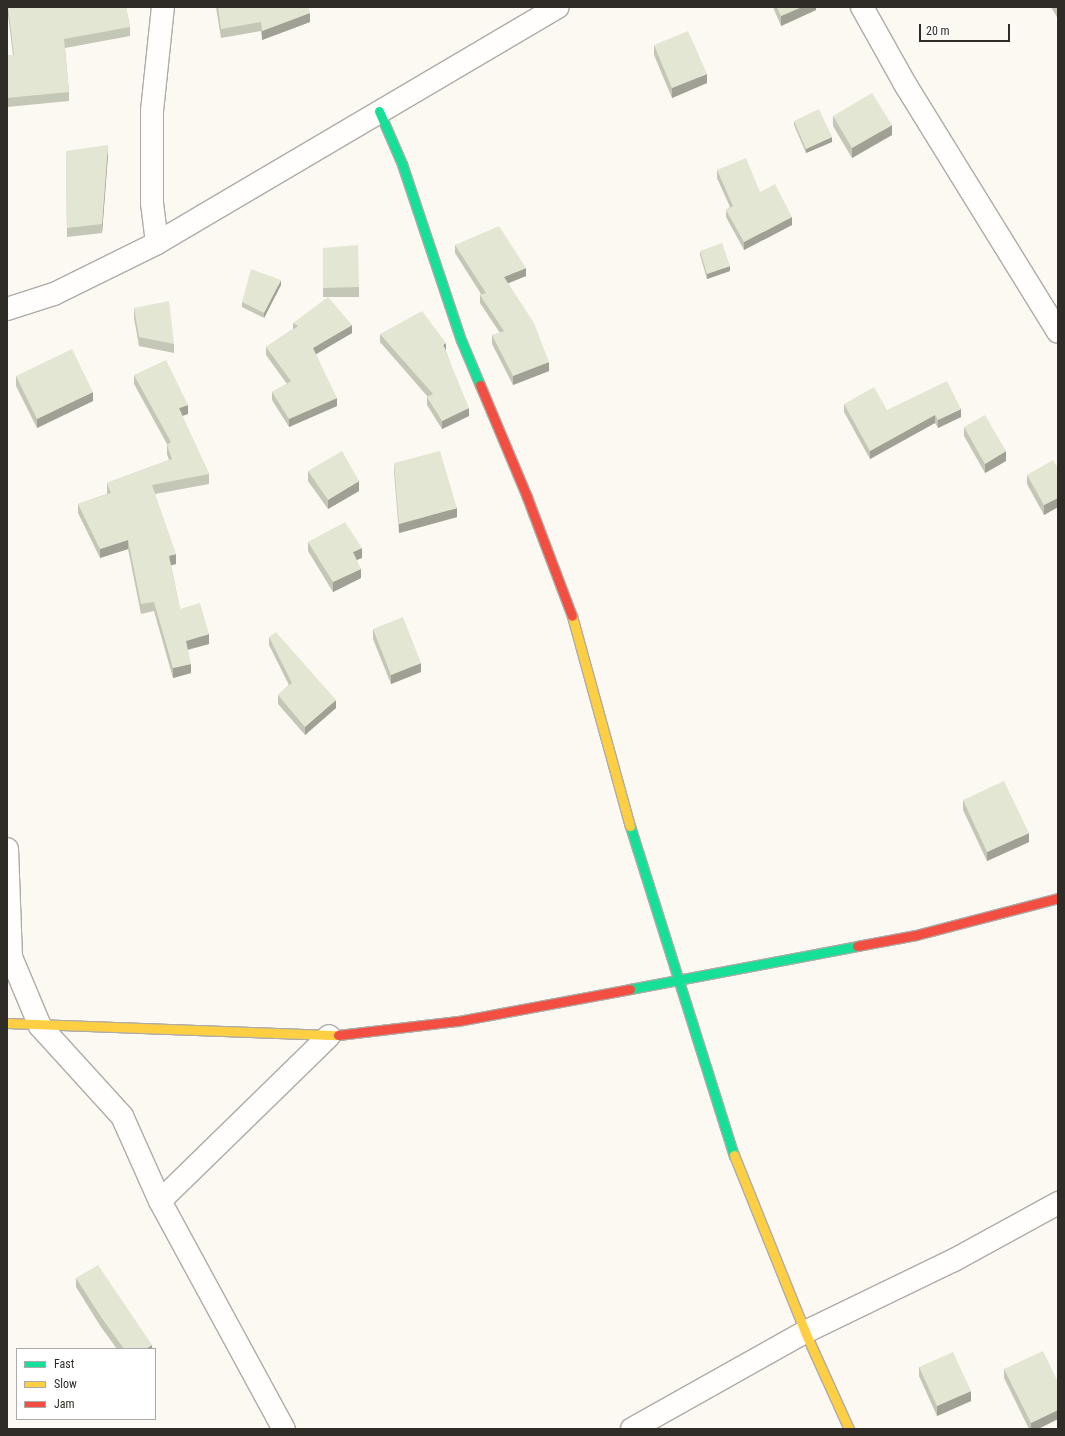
<!DOCTYPE html>
<html>
<head>
<meta charset="utf-8">
<style>
  body { margin:0 }
  #map { position:relative; width:1065px; height:1436px; overflow:hidden; background:#fcf9f2; font-family:"Roboto Condensed",sans-serif }
  div>[style] { position:absolute }
  [style*='--x'] { left:calc(var(--x)*1px); top:calc(var(--y)*1px); width:calc(var(--w)*1px); rotate:calc(var(--a)*1deg) }
  .roads { filter:drop-shadow(1px 0 #aeaca7) drop-shadow(-1px 0 #aeaca7) drop-shadow(0 1px #aeaca7) drop-shadow(0 -1px #aeaca7) }
  .street>* { height:22px; margin:-11px; padding:0 11px; transform-origin:11px; border-radius:11px; background:#fffefd }
  .fast>* { height:9px; margin:-4.5px; padding:0 4.5px; transform-origin:4.5px; border-radius:4.5px; background:#16e098 }
  .slow>* { height:9px; margin:-4.5px; padding:0 4.5px; transform-origin:4.5px; border-radius:4.5px; background:#ffcf43 }
  .jam>* { height:9px; margin:-4.5px; padding:0 4.5px; transform-origin:4.5px; border-radius:4.5px; background:#f24e42 }
  .wall>* { inset:0; background:#c4c6b6 }
  .shaded-wall>* { inset:0; background:#a0a194 }
  .building>* { inset:0; background:#e4e6d4 }
  span { translate:-50% -50%; white-space:nowrap; text-align:center; line-height:1.15; -webkit-text-stroke:3px #fff; paint-order:stroke }
  .frame { position:absolute; inset:0; border:8px solid #2f2c27; pointer-events:none }
  .legend { position:absolute; left:16px; top:1348px; width:140px; height:72px; box-sizing:border-box; background:#fff; border:1px solid #acaba9; margin:0; padding:5px 7px; list-style:none; font-size:12px; color:#2f2c27 }
  .legend li { display:flex; align-items:center; gap:8px; height:20px }
  .legend b { width:20px; border:1px solid #acaba9 }
  .scale { position:absolute; left:919px; top:24px; width:91px; height:18px; box-sizing:border-box; border:2px solid #2f2c27; border-top:0; padding-left:5px; font-size:12px; line-height:14px; white-space:nowrap; color:#2f2c27; -webkit-text-stroke:3px #fff; paint-order:stroke }
</style>
</head>
<body>
<div id="map">
  <div class="roads">
    <div class="street">
      <div style="--x:862;--y:7;--w:88;--a:60.8"></div>
      <div style="--x:905;--y:84;--w:291;--a:58.3"></div>
      <div style="--x:157;--y:243;--w:40;--a:-97.1"></div>
      <div style="--x:152;--y:203;--w:92;--a:-90"></div>
      <div style="--x:152;--y:111;--w:105;--a:-84"></div>
      <div style="--x:7;--y:309;--w:49;--a:-17.7"></div>
      <div style="--x:54;--y:294;--w:115;--a:-26.3"></div>
      <div style="--x:157;--y:243;--w:465;--a:-30.5"></div>
      <div style="--x:7;--y:849;--w:108;--a:87.9"></div>
      <div style="--x:11;--y:957;--w:75;--a:67.2"></div>
      <div style="--x:40;--y:1026;--w:122;--a:47.7"></div>
      <div style="--x:122;--y:1116;--w:93;--a:65.9"></div>
      <div style="--x:160;--y:1201;--w:260;--a:61.5"></div>
      <div style="--x:160;--y:1201;--w:236;--a:-44.3"></div>
      <div style="--x:632;--y:1429;--w:198;--a:-29.3"></div>
      <div style="--x:805;--y:1332;--w:165;--a:-25.8"></div>
      <div style="--x:954;--y:1260;--w:119;--a:-28.7"></div>
    </div>
    <div class="fast">
      <div style="--x:379;--y:111;--w:58;--a:66.5"></div>
      <div style="--x:402;--y:164;--w:186;--a:71.5"></div>
      <div style="--x:461;--y:340;--w:49;--a:67.1"></div>
      <div style="--x:630;--y:826;--w:345;--a:72.5"></div>
      <div style="--x:630;--y:989;--w:231;--a:-10.7"></div>
    </div>
    <div class="slow">
      <div style="--x:572;--y:616;--w:218;--a:74.6"></div>
      <div style="--x:7;--y:1023;--w:331;--a:2.1"></div>
      <div style="--x:734;--y:1155;--w:191;--a:68.1"></div>
      <div style="--x:805;--y:1332;--w:107;--a:65.6"></div>
    </div>
    <div class="jam">
      <div style="--x:480;--y:385;--w:121;--a:67.2"></div>
      <div style="--x:527;--y:497;--w:127;--a:69.3"></div>
      <div style="--x:857;--y:946;--w:60;--a:-10.6"></div>
      <div style="--x:916;--y:935;--w:147;--a:-14.6"></div>
      <div style="--x:338;--y:1035;--w:121;--a:-6.7"></div>
      <div style="--x:458;--y:1021;--w:175;--a:-10.5"></div>
    </div>
  </div>
  <div class="wall">
    <div style="clip-path:polygon(7px 7px,126px 7px,130px 27px,130px 36px,65px 48px,69px 92px,69px 101px,7px 107px,7px 55px,13px 55px)"></div>
    <div style="clip-path:polygon(216px 7px,308px 7px,310px 22px,262px 40px,261px 31px,221px 38px)"></div>
    <div style="clip-path:polygon(773px 7px,816px 7px,816px 10px,781px 26px)"></div>
    <div style="clip-path:polygon(1051px 7px,1058px 7px,1058px 19px)"></div>
    <div style="clip-path:polygon(654px 45px,707px 83px,672px 98px,654px 55px)"></div>
    <div style="clip-path:polygon(833px 116px,892px 135px,852px 158px,833px 126px)"></div>
    <div style="clip-path:polygon(794px 121px,832px 142px,806px 153px,794px 125px)"></div>
    <div style="clip-path:polygon(66px 151px,108px 155px,102px 233px,67px 237px)"></div>
    <div style="clip-path:polygon(717px 170px,760px 192px,792px 225px,744px 250px,726px 217px,726px 210px,730px 207px,717px 178px)"></div>
    <div style="clip-path:polygon(455px 245px,526px 276px,508px 283px,549px 371px,513px 385px,492px 344px,492px 335px,500px 333px,480px 303px,480px 295px,481px 294px,455px 253px)"></div>
    <div style="clip-path:polygon(323px 248px,359px 287px,359px 297px,323px 297px)"></div>
    <div style="clip-path:polygon(700px 251px,730px 271px,707px 279px,700px 255px)"></div>
    <div style="clip-path:polygon(281px 285px,264px 318px,242px 307px,242px 302px)"></div>
    <div style="clip-path:polygon(134px 308px,174px 344px,174px 353px,139px 346px,134px 318px)"></div>
    <div style="clip-path:polygon(293px 323px,352px 333px,316px 354px,337px 406px,289px 427px,272px 400px,272px 392px,287px 384px,266px 355px,266px 347px,293px 329px)"></div>
    <div style="clip-path:polygon(380px 334px,446px 351px,469px 416px,442px 429px,427px 405px,427px 397px,428px 397px,380px 342px)"></div>
    <div style="clip-path:polygon(134px 375px,188px 414px,182px 416px,209px 474px,209px 484px,155px 494px,176px 564px,171px 565px,180px 609px,209px 644px,188px 650px,191px 673px,173px 678px,154px 611px,141px 614px,128px 549px,100px 558px,78px 513px,78px 504px,107px 494px,107px 483px,169px 460px,167px 454px,167px 444px,134px 384px)"></div>
    <div style="clip-path:polygon(16px 376px,93px 401px,37px 428px,16px 386px)"></div>
    <div style="clip-path:polygon(844px 404px,887px 410px,961px 417px,938px 428px,935px 423px,870px 459px,844px 412px)"></div>
    <div style="clip-path:polygon(964px 427px,1006px 461px,985px 473px,964px 436px)"></div>
    <div style="clip-path:polygon(394px 463px,457px 517px,399px 533px,394px 472px)"></div>
    <div style="clip-path:polygon(1058px 468px,1058px 507px,1044px 515px,1027px 484px,1027px 475px)"></div>
    <div style="clip-path:polygon(308px 471px,359px 491px,328px 509px,308px 481px)"></div>
    <div style="clip-path:polygon(308px 542px,362px 558px,357px 560px,361px 578px,333px 592px,308px 551px)"></div>
    <div style="clip-path:polygon(373px 629px,421px 672px,391px 684px,373px 639px)"></div>
    <div style="clip-path:polygon(269px 637px,336px 708px,305px 735px,278px 704px,278px 695px,289px 685px,269px 645px)"></div>
    <div style="clip-path:polygon(963px 800px,1029px 842px,987px 861px,963px 810px)"></div>
    <div style="clip-path:polygon(76px 1278px,152px 1349px,117px 1349px,101px 1327px,76px 1287px)"></div>
    <div style="clip-path:polygon(919px 1367px,971px 1401px,937px 1416px,919px 1376px)"></div>
    <div style="clip-path:polygon(1004px 1369px,1058px 1382px,1058px 1419px,1038px 1429px,1029px 1429px,1004px 1378px)"></div>
  </div>
  <div class="shaded-wall">
    <div style="clip-path:polygon(802px 7px,816px 7px,816px 10px,781px 26px,781px 16px)"></div>
    <div style="clip-path:polygon(310px 13px,310px 22px,262px 40px,262px 31px)"></div>
    <div style="clip-path:polygon(707px 74px,707px 83px,672px 98px,672px 88px)"></div>
    <div style="clip-path:polygon(892px 125px,892px 135px,852px 158px,852px 148px)"></div>
    <div style="clip-path:polygon(832px 137px,832px 142px,806px 153px,806px 149px)"></div>
    <div style="clip-path:polygon(108px 145px,108px 155px,102px 233px,102px 224px)"></div>
    <div style="clip-path:polygon(792px 217px,792px 225px,744px 250px,744px 242px)"></div>
    <div style="clip-path:polygon(730px 266px,730px 271px,707px 279px,707px 274px)"></div>
    <div style="clip-path:polygon(526px 268px,526px 276px,504px 285px,504px 277px)"></div>
    <div style="clip-path:polygon(281px 280px,281px 285px,264px 318px,264px 313px)"></div>
    <div style="clip-path:polygon(352px 325px,352px 333px,313px 356px,313px 348px)"></div>
    <div style="clip-path:polygon(446px 343px,446px 351px,443px 345px)"></div>
    <div style="clip-path:polygon(549px 362px,549px 371px,513px 385px,513px 376px)"></div>
    <div style="clip-path:polygon(93px 392px,93px 401px,37px 428px,37px 419px)"></div>
    <div style="clip-path:polygon(337px 398px,337px 406px,289px 427px,289px 419px)"></div>
    <div style="clip-path:polygon(188px 405px,188px 414px,179px 417px,179px 408px)"></div>
    <div style="clip-path:polygon(469px 408px,469px 416px,442px 429px,442px 421px)"></div>
    <div style="clip-path:polygon(961px 409px,961px 417px,938px 428px,938px 420px)"></div>
    <div style="clip-path:polygon(935px 415px,935px 423px,870px 459px,870px 451px)"></div>
    <div style="clip-path:polygon(1006px 451px,1006px 461px,985px 473px,985px 464px)"></div>
    <div style="clip-path:polygon(359px 481px,359px 491px,328px 509px,328px 500px)"></div>
    <div style="clip-path:polygon(1058px 498px,1058px 507px,1044px 515px,1044px 505px)"></div>
    <div style="clip-path:polygon(457px 508px,457px 517px,399px 533px,399px 524px)"></div>
    <div style="clip-path:polygon(128px 540px,128px 549px,100px 558px,100px 549px)"></div>
    <div style="clip-path:polygon(362px 548px,362px 558px,353px 561px,353px 552px)"></div>
    <div style="clip-path:polygon(176px 554px,176px 564px,169px 566px,169px 556px)"></div>
    <div style="clip-path:polygon(361px 569px,361px 578px,333px 592px,333px 582px)"></div>
    <div style="clip-path:polygon(209px 634px,209px 644px,186px 650px,186px 641px)"></div>
    <div style="clip-path:polygon(421px 663px,421px 672px,391px 684px,391px 675px)"></div>
    <div style="clip-path:polygon(191px 664px,191px 673px,173px 678px,173px 668px)"></div>
    <div style="clip-path:polygon(336px 700px,336px 708px,305px 735px,305px 727px)"></div>
    <div style="clip-path:polygon(1029px 833px,1029px 842px,987px 861px,987px 852px)"></div>
    <div style="clip-path:polygon(152px 1345px,152px 1349px,146px 1349px)"></div>
    <div style="clip-path:polygon(971px 1391px,971px 1401px,937px 1416px,937px 1406px)"></div>
    <div style="clip-path:polygon(1058px 1410px,1058px 1419px,1038px 1429px,1031px 1429px,1031px 1423px)"></div>
  </div>
  <div class="building">
    <div style="clip-path:polygon(8px 7px,126px 7px,130px 27px,64px 39px,69px 92px,7px 98px,7px 55px,14px 55px)"></div>
    <div style="clip-path:polygon(218px 7px,308px 7px,310px 13px,262px 31px,261px 22px,221px 29px)"></div>
    <div style="clip-path:polygon(777px 7px,802px 7px,781px 16px)"></div>
    <div style="clip-path:polygon(688px 31px,707px 74px,672px 88px,654px 45px)"></div>
    <div style="clip-path:polygon(872px 93px,892px 125px,852px 148px,833px 116px)"></div>
    <div style="clip-path:polygon(819px 109px,832px 137px,806px 149px,794px 121px)"></div>
    <div style="clip-path:polygon(108px 145px,102px 224px,67px 228px,66px 151px)"></div>
    <div style="clip-path:polygon(746px 158px,760px 192px,775px 184px,792px 217px,744px 242px,726px 210px,733px 206px,717px 170px)"></div>
    <div style="clip-path:polygon(499px 226px,526px 268px,504px 277px,534px 323px,549px 362px,513px 376px,492px 335px,504px 331px,480px 295px,486px 293px,455px 245px)"></div>
    <div style="clip-path:polygon(722px 243px,730px 266px,707px 274px,700px 251px)"></div>
    <div style="clip-path:polygon(358px 245px,359px 287px,323px 288px,323px 248px)"></div>
    <div style="clip-path:polygon(251px 269px,281px 280px,264px 313px,242px 302px)"></div>
    <div style="clip-path:polygon(328px 297px,352px 325px,313px 348px,337px 398px,289px 419px,272px 392px,291px 381px,266px 347px,298px 326px,293px 323px)"></div>
    <div style="clip-path:polygon(169px 301px,174px 344px,139px 337px,134px 308px)"></div>
    <div style="clip-path:polygon(422px 311px,446px 343px,443px 345px,469px 408px,442px 421px,427px 397px,433px 394px,380px 334px)"></div>
    <div style="clip-path:polygon(72px 349px,93px 392px,37px 419px,16px 376px)"></div>
    <div style="clip-path:polygon(166px 360px,188px 405px,179px 408px,209px 474px,152px 485px,176px 554px,169px 556px,180px 609px,200px 603px,209px 634px,186px 641px,191px 664px,173px 668px,154px 602px,141px 604px,128px 540px,100px 549px,78px 504px,111px 493px,107px 483px,172px 459px,167px 445px,171px 442px,134px 375px)"></div>
    <div style="clip-path:polygon(947px 381px,961px 409px,938px 420px,935px 415px,870px 451px,844px 404px,874px 387px,887px 410px)"></div>
    <div style="clip-path:polygon(985px 415px,1006px 451px,985px 464px,964px 427px)"></div>
    <div style="clip-path:polygon(342px 451px,359px 481px,328px 500px,308px 471px)"></div>
    <div style="clip-path:polygon(440px 451px,457px 508px,399px 524px,394px 463px)"></div>
    <div style="clip-path:polygon(1053px 460px,1058px 468px,1058px 498px,1044px 505px,1027px 475px)"></div>
    <div style="clip-path:polygon(345px 522px,362px 548px,353px 552px,361px 569px,333px 582px,308px 542px)"></div>
    <div style="clip-path:polygon(403px 617px,421px 663px,391px 675px,373px 629px)"></div>
    <div style="clip-path:polygon(276px 632px,336px 700px,305px 727px,278px 695px,292px 683px,269px 637px)"></div>
    <div style="clip-path:polygon(1004px 781px,1029px 833px,987px 852px,963px 800px)"></div>
    <div style="clip-path:polygon(98px 1265px,152px 1345px,146px 1349px,124px 1349px,101px 1317px,76px 1278px)"></div>
    <div style="clip-path:polygon(1043px 1351px,1058px 1382px,1058px 1410px,1031px 1423px,1004px 1369px)"></div>
    <div style="clip-path:polygon(953px 1352px,971px 1391px,937px 1406px,919px 1367px)"></div>
  </div>
  <div class="frame"></div>
  <ul class="legend">
  <li><b style="height:5px;background:#16e098"></b>Fast</li>
  <li><b style="height:5px;background:#ffcf43"></b>Slow</li>
  <li><b style="height:5px;background:#f24e42"></b>Jam</li>
  </ul>
  <div class="scale">20 m</div>
</div>
</body>
</html>
